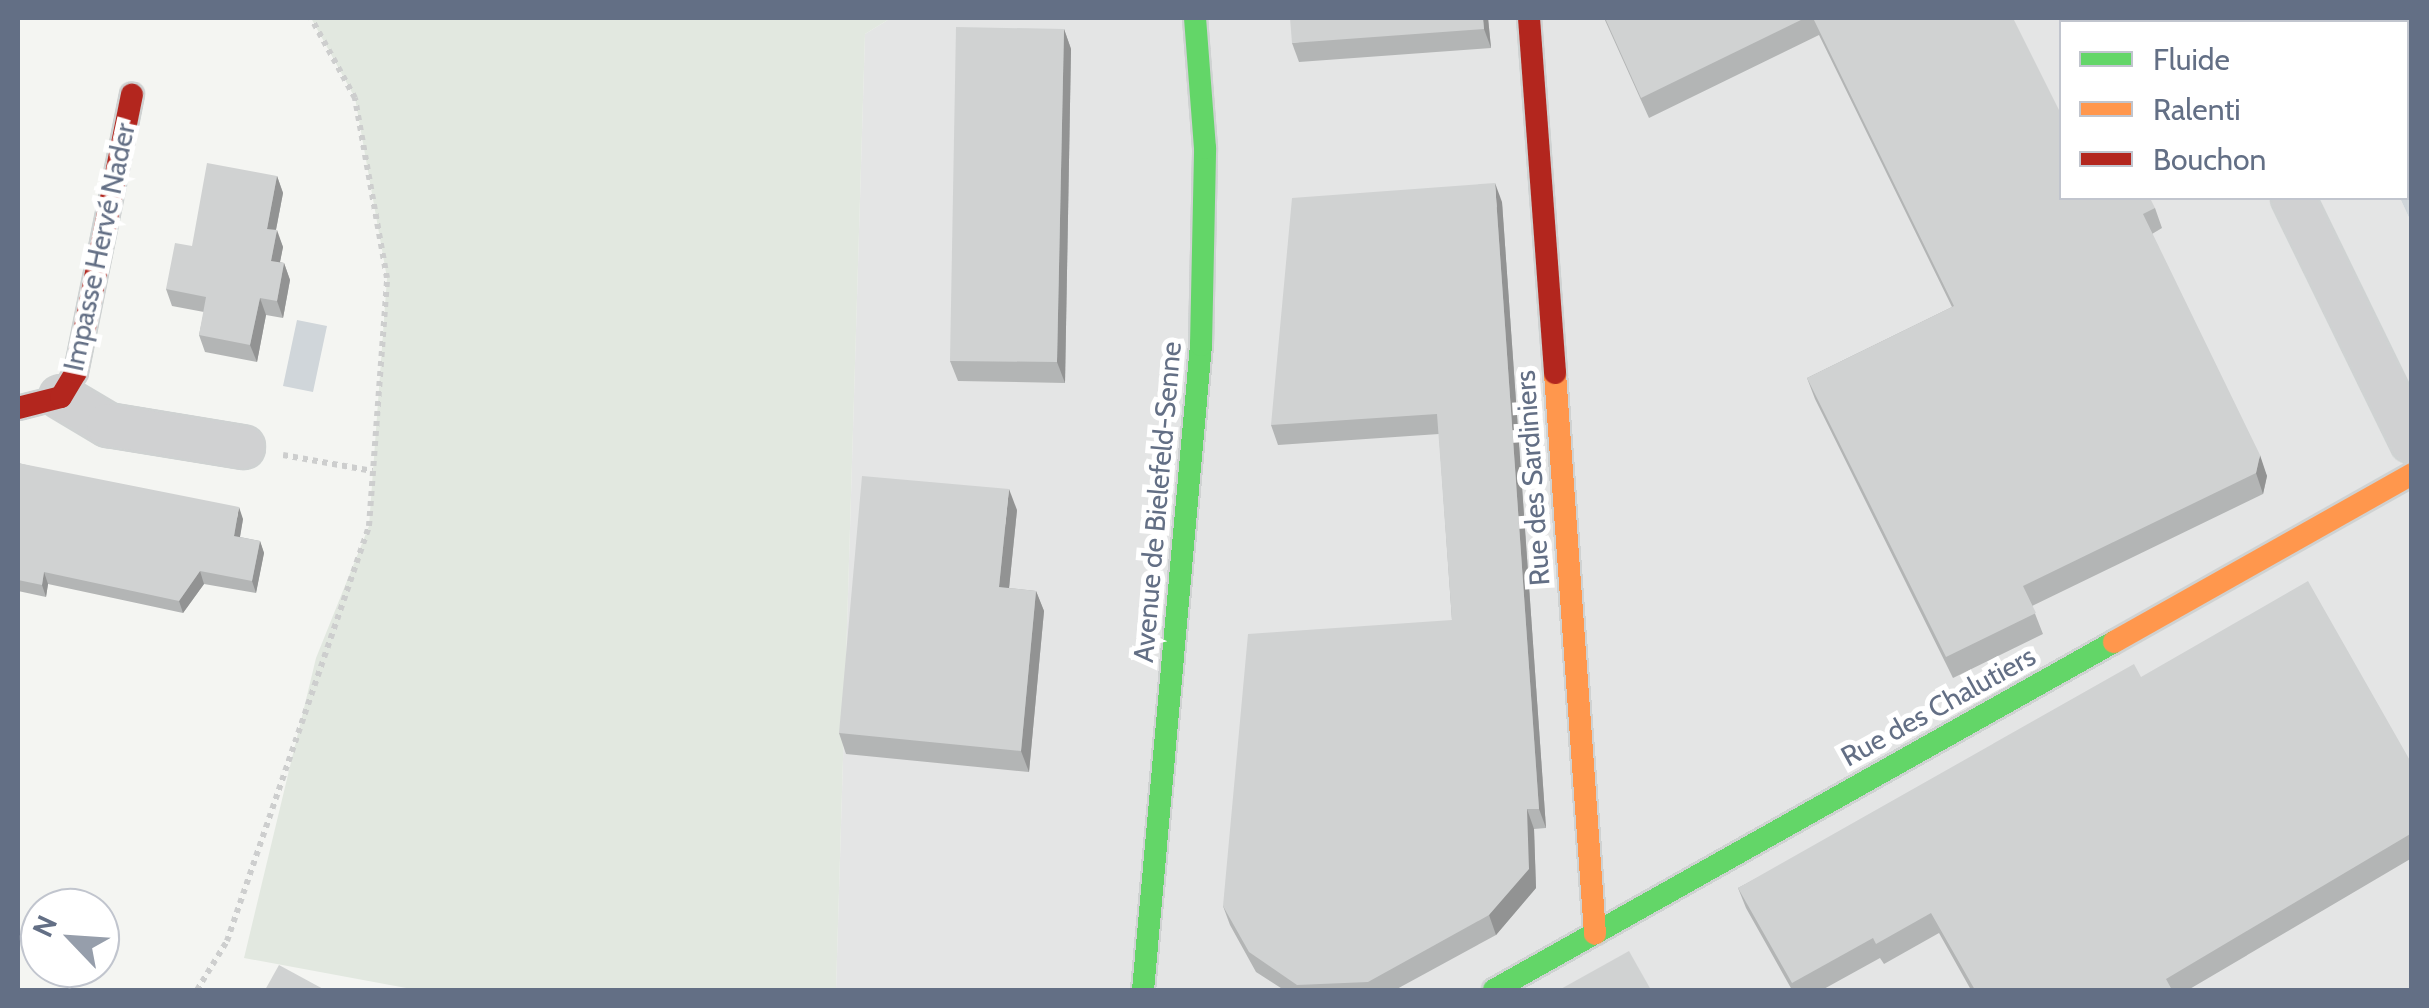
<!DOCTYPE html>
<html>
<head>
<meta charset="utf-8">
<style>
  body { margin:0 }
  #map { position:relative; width:2429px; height:1008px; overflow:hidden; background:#f4f5f2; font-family:Cabin,sans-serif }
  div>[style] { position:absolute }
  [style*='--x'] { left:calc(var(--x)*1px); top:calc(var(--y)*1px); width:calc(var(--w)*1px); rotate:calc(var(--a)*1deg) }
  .built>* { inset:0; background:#e4e5e5 }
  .green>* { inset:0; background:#e2e8e0 }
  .water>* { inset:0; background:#d0d6da }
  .path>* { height:6px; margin-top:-3px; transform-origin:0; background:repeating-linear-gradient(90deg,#cdcece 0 5px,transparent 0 10px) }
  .roads { filter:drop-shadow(2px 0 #cfd2d2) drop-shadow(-2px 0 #cfd2d2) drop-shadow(0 2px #cfd2d2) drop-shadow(0 -2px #cfd2d2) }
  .street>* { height:42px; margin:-21px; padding:0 21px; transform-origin:21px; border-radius:21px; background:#d0d1d2 }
  .fast>* { height:22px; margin:-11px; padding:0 11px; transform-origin:11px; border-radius:11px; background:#63d668 }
  .slow>* { height:22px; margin:-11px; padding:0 11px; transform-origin:11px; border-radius:11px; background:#ff974d }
  .jam>* { height:22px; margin:-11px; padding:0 11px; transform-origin:11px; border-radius:11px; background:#b3261e }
  .wall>* { inset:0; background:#b3b5b5 }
  .shaded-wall>* { inset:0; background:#929393 }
  .building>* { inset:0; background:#d0d2d2 }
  span { translate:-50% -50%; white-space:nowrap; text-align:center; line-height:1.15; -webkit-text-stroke:10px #fff; paint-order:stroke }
  .street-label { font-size:28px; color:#636f85 }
  .frame { position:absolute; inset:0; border:20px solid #636f85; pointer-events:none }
  .legend { position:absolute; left:2059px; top:20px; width:350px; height:180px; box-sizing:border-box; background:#fff; border:2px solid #c1c5ce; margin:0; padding:12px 18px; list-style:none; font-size:30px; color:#636f85 }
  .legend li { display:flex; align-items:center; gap:20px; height:50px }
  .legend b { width:50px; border:2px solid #c1c5ce }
  .north { position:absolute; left:20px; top:888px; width:100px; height:100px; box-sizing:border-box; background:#fff; border:2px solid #c1c5ce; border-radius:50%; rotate:295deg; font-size:28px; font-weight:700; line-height:40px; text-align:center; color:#636f85 }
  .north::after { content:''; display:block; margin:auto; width:35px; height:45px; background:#969eab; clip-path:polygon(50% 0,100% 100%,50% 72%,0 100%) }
</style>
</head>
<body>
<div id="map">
  <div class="built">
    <div style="clip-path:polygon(891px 18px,2313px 18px,2062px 22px,2062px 198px,2400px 198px,2411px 222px,2411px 990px,836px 990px,865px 34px)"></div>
  </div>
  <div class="green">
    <div style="clip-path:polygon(311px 18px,891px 18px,865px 34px,836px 990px,417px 990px,244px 958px,316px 658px,369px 526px,387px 278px,355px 98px)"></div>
  </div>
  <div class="water">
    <div style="clip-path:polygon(2313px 18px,2411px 18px,2411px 222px,2400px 198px,2406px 22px)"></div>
    <div style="clip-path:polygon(297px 320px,327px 326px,313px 392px,283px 386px)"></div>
  </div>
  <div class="path">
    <div style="--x:283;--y:455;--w:91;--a:10.1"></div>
    <div style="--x:197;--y:990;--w:57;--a:-58.5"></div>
    <div style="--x:227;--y:941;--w:439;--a:-71.1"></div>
    <div style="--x:369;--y:526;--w:249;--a:-85.8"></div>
    <div style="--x:387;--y:278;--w:183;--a:-100.1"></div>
    <div style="--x:355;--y:98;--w:91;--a:-118.8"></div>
  </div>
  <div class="roads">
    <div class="street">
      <div style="--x:2205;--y:18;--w:5;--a:53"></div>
      <div style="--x:2293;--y:198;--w:271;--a:64"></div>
      <div style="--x:61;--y:397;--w:55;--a:30.8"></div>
      <div style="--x:108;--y:425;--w:137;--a:9.3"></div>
    </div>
    <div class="fast">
      <div style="--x:1143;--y:990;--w:648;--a:-84.86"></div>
      <div style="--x:1201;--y:345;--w:197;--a:-88.8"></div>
      <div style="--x:1205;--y:148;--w:130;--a:-94.4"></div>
      <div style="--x:1494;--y:990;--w:711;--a:-29.31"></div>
    </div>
    <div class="slow">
      <div style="--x:1555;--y:373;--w:562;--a:85.92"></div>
      <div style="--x:2114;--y:642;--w:342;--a:-29.4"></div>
    </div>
    <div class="jam">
      <div style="--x:1529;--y:18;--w:356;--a:85.8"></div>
      <div style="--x:18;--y:408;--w:44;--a:-14.3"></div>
      <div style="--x:61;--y:397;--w:29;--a:-59"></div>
      <div style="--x:76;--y:372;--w:283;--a:-78.6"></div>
    </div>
  </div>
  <div class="wall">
    <div style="clip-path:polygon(1488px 18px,1491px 48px,1299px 62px,1292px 43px)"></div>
    <div style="clip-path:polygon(1604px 18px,2013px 18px,2062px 198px,2155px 208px,2162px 228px,2152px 234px,2267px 476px,2263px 494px,2032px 606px,2043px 634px,1953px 678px,1815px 399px,1807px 378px,1952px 307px,1819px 35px,1649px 118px)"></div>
    <div style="clip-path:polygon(1064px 29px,1071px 49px,1065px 383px,958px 381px,950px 361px)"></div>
    <div style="clip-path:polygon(277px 176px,283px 193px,276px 230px,283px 247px,280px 262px,284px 263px,290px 280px,283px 318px,266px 315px,257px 362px,205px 352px,199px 335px,204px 312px,172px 306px,166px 289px)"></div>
    <div style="clip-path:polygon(1502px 202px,1546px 828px,1534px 829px,1536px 888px,1496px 935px,1395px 990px,1284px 990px,1256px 972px,1230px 925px,1223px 906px,1452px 620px,1439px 434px,1278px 445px,1271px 425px)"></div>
    <div style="clip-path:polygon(18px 463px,243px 519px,240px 537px,260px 541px,264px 553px,256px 593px,204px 584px,183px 613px,48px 584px,46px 597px,18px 591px)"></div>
    <div style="clip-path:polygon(1017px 510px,1009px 588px,1036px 591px,1044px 611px,1029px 772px,846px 754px,839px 733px)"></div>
    <div style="clip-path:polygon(2141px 677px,2412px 764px,2412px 858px,2188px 990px,1971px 990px,1939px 933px,1884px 964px,1880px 958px,1822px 990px,1792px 990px,1746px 908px,1738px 888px)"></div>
  </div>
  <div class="shaded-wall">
    <div style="clip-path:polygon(1483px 18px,1488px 18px,1491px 48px,1484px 29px)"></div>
    <div style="clip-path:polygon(1064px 29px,1071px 49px,1065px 383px,1057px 362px)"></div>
    <div style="clip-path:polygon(277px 176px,283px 193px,273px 245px,267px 229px)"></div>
    <div style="clip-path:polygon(1495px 183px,1502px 202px,1546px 828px,1539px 809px)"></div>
    <div style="clip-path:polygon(277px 230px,283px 247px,277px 277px,271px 261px)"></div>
    <div style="clip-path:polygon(284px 263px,290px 280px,283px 318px,277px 301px)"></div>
    <div style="clip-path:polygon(260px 298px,266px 315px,257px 362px,250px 345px)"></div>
    <div style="clip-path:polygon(2260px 455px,2267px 476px,2263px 494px,2256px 473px)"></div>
    <div style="clip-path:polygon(1009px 489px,1017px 510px,1007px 608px,999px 587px)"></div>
    <div style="clip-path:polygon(239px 507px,243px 519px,238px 548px,234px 536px)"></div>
    <div style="clip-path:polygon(260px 541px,264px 553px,256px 593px,252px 581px)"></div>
    <div style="clip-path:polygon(200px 571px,204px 584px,183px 613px,179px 601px)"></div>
    <div style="clip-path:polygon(44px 572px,48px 584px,46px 597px,42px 585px)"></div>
    <div style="clip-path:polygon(1036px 591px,1044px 611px,1029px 772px,1021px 751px)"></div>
    <div style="clip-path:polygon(1527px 809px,1534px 829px,1536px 888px,1496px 935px,1489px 915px)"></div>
  </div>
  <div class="building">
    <div style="clip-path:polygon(1290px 18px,1483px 18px,1484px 29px,1292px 43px)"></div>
    <div style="clip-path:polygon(1605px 18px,1805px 18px,1641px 98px)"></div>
    <div style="clip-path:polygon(1813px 18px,2013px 18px,2062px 116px,2062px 198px,2150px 198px,2155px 208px,2143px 214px,2260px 455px,2256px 473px,2023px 586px,2036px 613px,1946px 657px,1807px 378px,1954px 306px)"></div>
    <div style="clip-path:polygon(956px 27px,1064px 29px,1057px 362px,950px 361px)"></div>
    <div style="clip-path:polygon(207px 163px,277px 176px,267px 229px,277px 230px,271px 261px,284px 263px,277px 301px,260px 298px,250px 345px,199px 335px,206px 297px,166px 289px,175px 243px,192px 246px)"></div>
    <div style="clip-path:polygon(1495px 183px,1539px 809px,1527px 809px,1529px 869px,1489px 915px,1368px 982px,1297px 985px,1249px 952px,1223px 906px,1248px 634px,1452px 620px,1437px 414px,1271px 425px,1292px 198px)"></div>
    <div style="clip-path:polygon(18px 463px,239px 507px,234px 536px,260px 541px,252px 581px,200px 571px,179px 601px,44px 572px,42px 585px,18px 580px)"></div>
    <div style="clip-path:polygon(862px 476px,1009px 489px,999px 587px,1036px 591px,1021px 751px,839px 733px)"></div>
    <div style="clip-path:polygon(2308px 581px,2412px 764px,2412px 833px,2166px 979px,2172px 990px,1975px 990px,1931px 913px,1876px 944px,1873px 938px,1792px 983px,1738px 888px,2134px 664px,2141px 677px)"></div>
    <div style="clip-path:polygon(1629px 951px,1651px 990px,1559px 990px)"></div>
    <div style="clip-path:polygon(279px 965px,325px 990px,265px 990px)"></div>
  </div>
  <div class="street-label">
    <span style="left:99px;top:247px;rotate:-78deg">Impasse Hervé Nader</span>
    <span style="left:1532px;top:478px;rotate:-94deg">Rue des Sardiniers</span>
    <span style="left:1157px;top:502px;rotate:-85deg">Avenue de Bielefeld-Senne</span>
    <span style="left:1938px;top:706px;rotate:-29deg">Rue des Chalutiers</span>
  </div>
  <div class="frame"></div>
  <ul class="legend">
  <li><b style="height:12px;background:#63d668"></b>Fluide</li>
  <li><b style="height:12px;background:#ff974d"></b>Ralenti</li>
  <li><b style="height:12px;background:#b3261e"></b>Bouchon</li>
  </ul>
  <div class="north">N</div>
</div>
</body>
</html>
